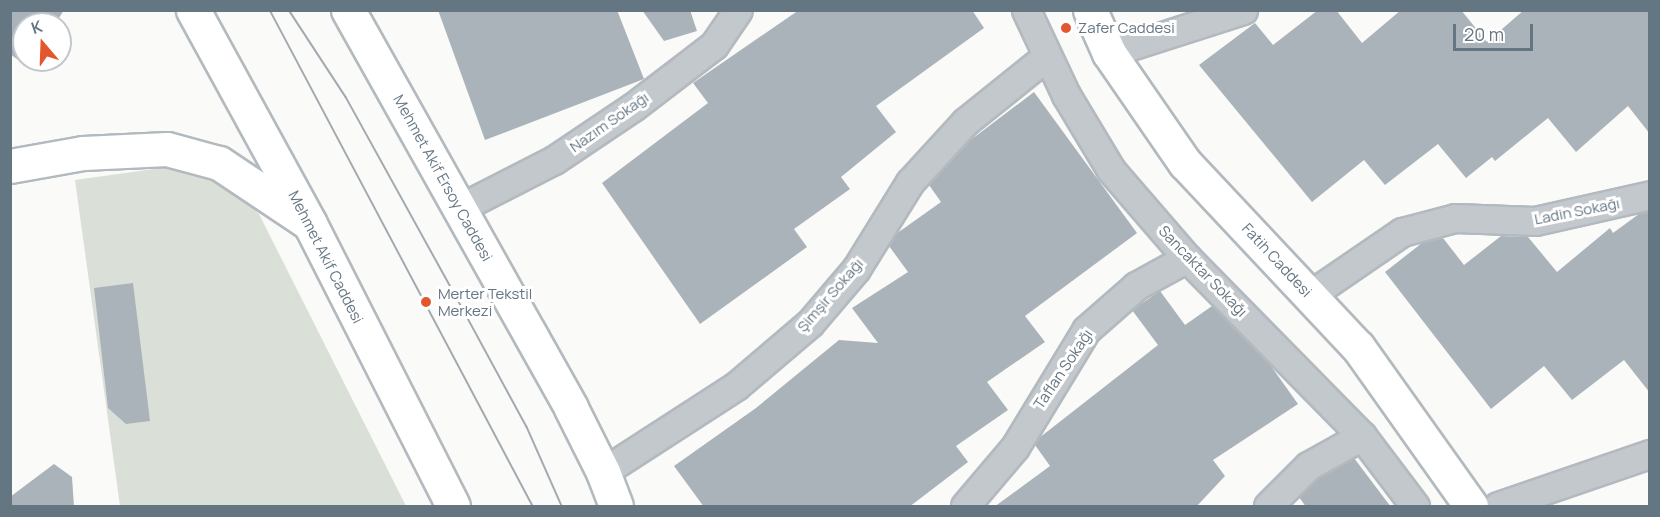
<!DOCTYPE html>
<html>
<head>
<meta charset="utf-8">
<style>
  body { margin:0 }
  #map { position:relative; width:1660px; height:517px; overflow:hidden; background:#fafaf8; font-family:Manrope,sans-serif }
  div>[style] { position:absolute }
  [style*='--x'] { left:calc(var(--x)*1px); top:calc(var(--y)*1px); width:calc(var(--w)*1px); rotate:calc(var(--a)*1deg) }
  .green>* { inset:0; background:#dadfd7 }
  .building>* { inset:0; background:#aab3b9 }
  .roads { filter:drop-shadow(2px 0 #b3babf) drop-shadow(-2px 0 #b3babf) drop-shadow(0 2px #b3babf) drop-shadow(0 -2px #b3babf) }
  .street>* { height:27px; margin:-13.5px; padding:0 13.5px; transform-origin:13.5px; border-radius:13.5px; background:#c3c8cc }
  .secondary>* { height:33px; margin:-16.5px; padding:0 16.5px; transform-origin:16.5px; border-radius:16.5px; background:#fff }
  .primary>* { height:33px; margin:-16.5px; padding:0 16.5px; transform-origin:16.5px; border-radius:16.5px; background:#fff }
  .tram>* { height:1.5px; margin:-0.75px; padding:0 0.75px; transform-origin:0.75px; border-radius:0.75px; background:#a2aab0 }
  .dots>* { width:16px; height:16px; translate:-50% -50%; box-sizing:border-box; border:3px solid #fff; border-radius:50% }
  span { translate:-50% -50%; white-space:nowrap; text-align:center; line-height:1.15; -webkit-text-stroke:6px #fff; paint-order:stroke }
  .poi-label { font-size:15px; color:#657683 }
  .left { translate:0 -50%; text-align:left }
  .street-label { font-size:15px; color:#657683 }
  .frame { position:absolute; inset:0; border:12px solid #657683; pointer-events:none }
  .north { position:absolute; left:12px; top:12px; width:60px; height:60px; box-sizing:border-box; background:#fff; border:2px solid #c1c8cd; border-radius:50%; rotate:341deg; font-size:16px; font-weight:700; line-height:24px; text-align:center; color:#657683 }
  .north::after { content:''; display:block; margin:auto; width:21px; height:27px; background:#e4572e; clip-path:polygon(50% 0,100% 100%,50% 72%,0 100%) }
  .scale { position:absolute; left:1453px; top:24px; width:80px; height:27px; box-sizing:border-box; border:3px solid #657683; border-top:0; padding-left:8px; font-size:18px; line-height:21px; white-space:nowrap; color:#657683; -webkit-text-stroke:4px #fff; paint-order:stroke }
</style>
</head>
<body>
<div id="map">
  <div class="green">
    <div style="clip-path:polygon(176px 166px,226px 183px,259px 214px,406px 506px,120px 506px,75px 180px)"></div>
  </div>
  <div class="building">
    <div style="clip-path:polygon(10px 10px,64px 10px,55px 24px,24px 24px,24px 60px,31px 60px,27px 66px,10px 54px)"></div>
    <div style="clip-path:polygon(438px 10px,617px 10px,644px 79px,485px 140px)"></div>
    <div style="clip-path:polygon(642px 10px,690px 10px,697px 31px,664px 41px)"></div>
    <div style="clip-path:polygon(799px 10px,972px 10px,984px 28px,876px 106px,896px 132px,841px 177px,850px 189px,794px 229px,807px 247px,700px 324px,602px 183px,708px 103px,693px 83px)"></div>
    <div style="clip-path:polygon(1318px 10px,1336px 10px,1362px 43px,1401px 10px,1461px 10px,1487px 42px,1524px 10px,1650px 10px,1650px 134px,1628px 106px,1576px 152px,1548px 118px,1495px 161px,1492px 157px,1466px 178px,1438px 144px,1385px 185px,1364px 160px,1312px 202px,1199px 65px,1255px 23px,1273px 45px)"></div>
    <div style="clip-path:polygon(1034px 92px,1137px 233px,1025px 316px,1045px 342px,987px 382px,1008px 410px,956px 446px,968px 462px,909px 507px,704px 507px,674px 466px,756px 408px,839px 340px,878px 343px,852px 308px,908px 272px,889px 246px,896px 234px,941px 202px,929px 185px,968px 142px)"></div>
    <div style="clip-path:polygon(1650px 211px,1650px 393px,1624px 360px,1572px 400px,1544px 366px,1491px 409px,1385px 272px,1422px 243px,1443px 238px,1464px 265px,1501px 236px,1528px 237px,1557px 272px,1610px 228px,1613px 233px,1639px 214px)"></div>
    <div style="clip-path:polygon(133px 283px,150px 421px,126px 424px,108px 408px,94px 288px)"></div>
    <div style="clip-path:polygon(1160px 291px,1185px 325px,1212px 306px,1271px 366px,1298px 404px,1213px 460px,1225px 476px,1196px 507px,994px 507px,1050px 466px,1035px 445px,1039px 438px,1158px 345px,1132px 310px)"></div>
    <div style="clip-path:polygon(1354px 458px,1391px 507px,1306px 507px,1299px 497px,1318px 479px)"></div>
    <div style="clip-path:polygon(54px 464px,72px 477px,74px 507px,10px 507px,10px 497px)"></div>
  </div>
  <div class="roads">
    <div class="street">
      <div style="--x:1026;--y:10;--w:94;--a:64.8"></div>
      <div style="--x:1066;--y:95;--w:87;--a:59"></div>
      <div style="--x:1111;--y:170;--w:116;--a:49.2"></div>
      <div style="--x:1187;--y:258;--w:250;--a:45.5"></div>
      <div style="--x:1362;--y:436;--w:88;--a:52.9"></div>
      <div style="--x:1109;--y:53;--w:141;--a:-17.8"></div>
      <div style="--x:460;--y:208;--w:106;--a:-27.1"></div>
      <div style="--x:554;--y:160;--w:95;--a:-33.9"></div>
      <div style="--x:633;--y:107;--w:102;--a:-37.4"></div>
      <div style="--x:714;--y:45;--w:42;--a:-55.6"></div>
      <div style="--x:1310;--y:295;--w:112;--a:-34.4"></div>
      <div style="--x:1402;--y:232;--w:55;--a:-14.8"></div>
      <div style="--x:1455;--y:218;--w:80;--a:2.1"></div>
      <div style="--x:1535;--y:221;--w:118;--a:-12.7"></div>
      <div style="--x:603;--y:472;--w:158;--a:-32.9"></div>
      <div style="--x:736;--y:386;--w:97;--a:-40.4"></div>
      <div style="--x:810;--y:323;--w:71;--a:-49.6"></div>
      <div style="--x:856;--y:269;--w:102;--a:-58.2"></div>
      <div style="--x:910;--y:182;--w:81;--a:-47.5"></div>
      <div style="--x:965;--y:122;--w:105;--a:-38.8"></div>
      <div style="--x:965;--y:506;--w:77;--a:-49.7"></div>
      <div style="--x:1015;--y:447;--w:137;--a:-58.7"></div>
      <div style="--x:1086;--y:330;--w:67;--a:-41.3"></div>
      <div style="--x:1136;--y:286;--w:58;--a:-28.8"></div>
      <div style="--x:1268;--y:506;--w:57;--a:-45"></div>
      <div style="--x:1308;--y:466;--w:62;--a:-29.1"></div>
      <div style="--x:1498;--y:506;--w:161;--a:-18.9"></div>
    </div>
    <div class="secondary">
      <div style="--x:1090;--y:10;--w:47;--a:66.2"></div>
      <div style="--x:1109;--y:53;--w:134;--a:55.4"></div>
      <div style="--x:1185;--y:163;--w:253;--a:46.8"></div>
      <div style="--x:1358;--y:347;--w:195;--a:54.6"></div>
    </div>
    <div class="primary">
      <div style="--x:193;--y:10;--w:242;--a:61.3"></div>
      <div style="--x:309;--y:222;--w:318;--a:63.1"></div>
      <div style="--x:348;--y:10;--w:456;--a:60.7"></div>
      <div style="--x:571;--y:408;--w:72;--a:63.4"></div>
      <div style="--x:603;--y:472;--w:36;--a:69"></div>
      <div style="--x:10;--y:166;--w:74;--a:-10.1"></div>
      <div style="--x:83;--y:153;--w:84;--a:-2.7"></div>
      <div style="--x:167;--y:149;--w:54;--a:15.1"></div>
      <div style="--x:219;--y:163;--w:105;--a:33.7"></div>
    </div>
  </div>
  <div class="tram">
    <div style="--x:270;--y:10;--w:561;--a:62.07"></div>
    <div style="--x:289;--y:10;--w:104;--a:56.8"></div>
    <div style="--x:346;--y:97;--w:219;--a:61.1"></div>
    <div style="--x:452;--y:289;--w:157;--a:61.5"></div>
    <div style="--x:527;--y:427;--w:86;--a:66.1"></div>
  </div>
  <div class="dots">
    <div style="left:1066px;top:28px;background:#e4572e"></div>
    <div style="left:426px;top:302px;background:#e4572e"></div>
  </div>
  <div class="poi-label">
    <span class="left" style="left:1078px;top:28px">Zafer Caddesi</span>
    <span class="left" style="left:438px;top:302px">Merter Tekstil<br>Merkezi</span>
  </div>
  <div class="street-label">
    <span style="left:609px;top:122px;rotate:-35deg">Nazım Sokağı</span>
    <span style="left:443px;top:178px;rotate:61deg">Mehmet Akif Ersoy Caddesi</span>
    <span style="left:1577px;top:211px;rotate:-11deg">Ladin Sokağı</span>
    <span style="left:326px;top:257px;rotate:63deg">Mehmet Akif Caddesi</span>
    <span style="left:1277px;top:260px;rotate:47deg">Fatih Caddesi</span>
    <span style="left:1203px;top:271px;rotate:46deg">Sancaktar Sokağı</span>
    <span style="left:830px;top:295px;rotate:-49deg">Şimşir Sokağı</span>
    <span style="left:1063px;top:369px;rotate:-56deg">Taflan Sokağı</span>
  </div>
  <div class="frame"></div>
  <div class="north">K</div>
  <div class="scale">20 m</div>
</div>
</body>
</html>
